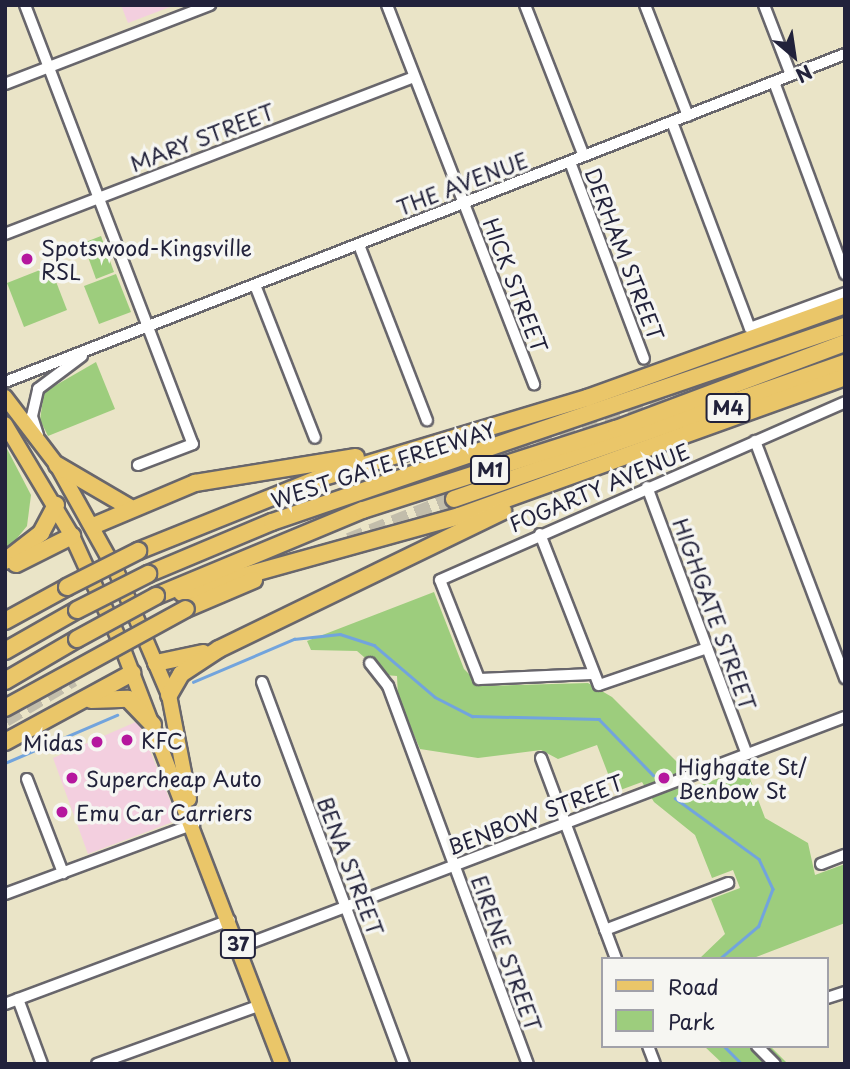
<!DOCTYPE html>
<html>
<head>
<meta charset="utf-8">
<style>
  body { margin:0 }
  #map { position:relative; width:850px; height:1069px; overflow:hidden; background:#eae4c7; font-family:"Playpen Sans",sans-serif }
  div>[style] { position:absolute }
  [style*='--x'] { left:calc(var(--x)*1px); top:calc(var(--y)*1px); width:calc(var(--w)*1px); rotate:calc(var(--a)*1deg) }
  .built>* { inset:0; background:#f3cfdf }
  .green>* { inset:0; background:#9dcd7d }
  .stream>* { height:2.5px; margin:-1.25px; padding:0 1.25px; transform-origin:1.25px; border-radius:1.25px; background:#72a4dd }
  .highway-tunnel>* { height:16px; margin-top:-8px; transform-origin:0; background:repeating-linear-gradient(90deg,#c2bdab 0 16px,transparent 0 24px) }
  .roads { filter:drop-shadow(2px 0 #68666c) drop-shadow(-2px 0 #68666c) drop-shadow(0 2px #68666c) drop-shadow(0 -2px #68666c) }
  .minor>* { height:10px; margin:-5px; padding:0 5px; transform-origin:5px; border-radius:5px; background:#fff }
  .major>* { height:14px; margin:-7px; padding:0 7px; transform-origin:7px; border-radius:7px; background:#eac669 }
  .highway>* { height:16px; margin:-8px; padding:0 8px; transform-origin:8px; border-radius:8px; background:#eac669 }
  .bridges { filter:drop-shadow(2px 0 #68666c) drop-shadow(-2px 0 #68666c) drop-shadow(0 2px #68666c) drop-shadow(0 -2px #68666c) }
  .highway-bridge>* { height:16px; margin:-8px; padding:0 8px; transform-origin:8px; border-radius:8px; background:#eac669 }
  .dots>* { width:19px; height:19px; translate:-50% -50%; box-sizing:border-box; border:4px solid #f6f6f2; border-radius:50% }
  span { translate:-50% -50%; white-space:nowrap; text-align:center; line-height:1.15; -webkit-text-stroke:7px #f6f6f2; paint-order:stroke }
  .shield-label span { padding:2px 5px; background:#f6f6f2; border:2px solid; border-radius:5px; -webkit-text-stroke-width:0 }
  .shield-label { font-size:19px; color:#22223b; font-weight:700 }
  .street-label { font-size:21px; color:#22223b }
  .poi-label { font-size:21px; color:#22223b }
  .left { translate:0 -50%; text-align:left }
  .right { translate:-100% -50%; text-align:right }
  .frame { position:absolute; inset:0; border:7px solid #22223b; pointer-events:none }
  .legend { position:absolute; left:601px; top:957px; width:228px; height:91px; box-sizing:border-box; background:#f6f6f2; border:2px solid #a1a1a9; margin:0; padding:9px 12px; list-style:none; font-size:21px; color:#22223b }
  .legend li { display:flex; align-items:center; gap:14px; height:35px }
  .legend b { width:35px; border:2px solid #a1a1a9 }
  .north { position:absolute; left:759px; top:21px; width:70px; height:70px; -webkit-text-stroke:5px #f6f6f2; paint-order:stroke; rotate:151deg; font-size:19px; font-weight:700; line-height:28px; text-align:center; color:#22223b }
  .north::after { content:''; display:block; margin:auto; width:24px; height:32px; background:#22223b; clip-path:polygon(50% 0,100% 100%,50% 72%,0 100%) }
</style>
</head>
<body>
<div id="map">
  <div class="built">
    <div style="clip-path:polygon(121px 5px,175px 5px,128px 23px)"></div>
    <div style="clip-path:polygon(138px 721px,178px 820px,88px 854px,53px 758px)"></div>
  </div>
  <div class="green">
    <div style="clip-path:polygon(101px 236px,114px 272px,96px 279px,83px 243px)"></div>
    <div style="clip-path:polygon(50px 266px,67px 310px,24px 327px,7px 283px)"></div>
    <div style="clip-path:polygon(116px 274px,131px 312px,99px 324px,84px 286px)"></div>
    <div style="clip-path:polygon(96px 362px,115px 409px,48px 436px,40px 420px,44px 392px)"></div>
    <div style="clip-path:polygon(5px 445px,31px 495px,27px 526px,5px 553px)"></div>
    <div style="clip-path:polygon(434px 592px,464px 669px,481px 686px,588px 683px,612px 697px,682px 767px,690px 789px,746px 768px,765px 818px,808px 843px,815px 875px,845px 864px,845px 923px,751px 959px,699px 959px,725px 934px,711px 899px,740px 888px,733px 870px,712px 878px,695px 835px,654px 802px,642px 782px,615px 792px,597px 745px,558px 759px,541px 750px,478px 758px,420px 749px,398px 698px,397px 676px,385px 675px,357px 651px,311px 650px,307px 641px)"></div>
    <div style="clip-path:polygon(704px 1046px,770px 1046px,788px 1064px,723px 1064px)"></div>
  </div>
  <div class="stream">
    <div style="--x:193;--y:682;--w:110;--a:-23.1"></div>
    <div style="--x:294;--y:639;--w:46;--a:-6.2"></div>
    <div style="--x:340;--y:634;--w:36;--a:18"></div>
    <div style="--x:374;--y:645;--w:80;--a:40.4"></div>
    <div style="--x:435;--y:697;--w:42;--a:27.2"></div>
    <div style="--x:472;--y:716;--w:127;--a:1.4"></div>
    <div style="--x:599;--y:719;--w:78;--a:46"></div>
    <div style="--x:5;--y:763;--w:122;--a:-23.2"></div>
    <div style="--x:675;--y:798;--w:104;--a:36"></div>
    <div style="--x:759;--y:859;--w:33;--a:65"></div>
    <div style="--x:773;--y:889;--w:40;--a:111"></div>
    <div style="--x:759;--y:926;--w:51;--a:139.8"></div>
    <div style="--x:724;--y:1046;--w:25;--a:45"></div>
  </div>
  <div class="highway-tunnel">
    <div style="--x:401;--y:491;--w:327;--a:-19.8"></div>
    <div style="--x:349;--y:541;--w:113;--a:-21.8"></div>
    <div style="--x:5;--y:719;--w:79;--a:-30.5"></div>
  </div>
  <div class="roads">
    <div class="minor">
      <div style="--x:25;--y:5;--w:470;--a:69.1"></div>
      <div style="--x:193;--y:444;--w:59;--a:159.1"></div>
      <div style="--x:387;--y:5;--w:407;--a:68.8"></div>
      <div style="--x:525;--y:5;--w:162;--a:68.7"></div>
      <div style="--x:645;--y:5;--w:119;--a:68.8"></div>
      <div style="--x:764;--y:5;--w:75;--a:68.9"></div>
      <div style="--x:774;--y:82;--w:205;--a:69.7"></div>
      <div style="--x:5;--y:84;--w:220;--a:-21.1"></div>
      <div style="--x:672;--y:122;--w:220;--a:69.3"></div>
      <div style="--x:750;--y:328;--w:101;--a:-20.2"></div>
      <div style="--x:570;--y:162;--w:210;--a:69.4"></div>
      <div style="--x:5;--y:234;--w:437;--a:-21"></div>
      <div style="--x:359;--y:245;--w:188;--a:68.8"></div>
      <div style="--x:255;--y:285;--w:164;--a:68.6"></div>
      <div style="--x:5;--y:382;--w:902;--a:-21.33"></div>
      <div style="--x:38;--y:435;--w:20;--a:-108"></div>
      <div style="--x:32;--y:416;--w:28;--a:-77"></div>
      <div style="--x:38;--y:389;--w:55;--a:-36.9"></div>
      <div style="--x:755;--y:441;--w:254;--a:69.2"></div>
      <div style="--x:647;--y:487;--w:285;--a:69.5"></div>
      <div style="--x:540;--y:534;--w:162;--a:68.7"></div>
      <div style="--x:599;--y:685;--w:114;--a:-18.9"></div>
      <div style="--x:370;--y:663;--w:29;--a:52"></div>
      <div style="--x:388;--y:686;--w:403;--a:69.7"></div>
      <div style="--x:592;--y:674;--w:113;--a:177.5"></div>
      <div style="--x:479;--y:679;--w:106;--a:-111.5"></div>
      <div style="--x:440;--y:580;--w:442;--a:-23.7"></div>
      <div style="--x:262;--y:682;--w:408;--a:69.6"></div>
      <div style="--x:541;--y:758;--w:215;--a:69.5"></div>
      <div style="--x:27;--y:779;--w:101;--a:69"></div>
      <div style="--x:821;--y:864;--w:26;--a:-21"></div>
      <div style="--x:5;--y:894;--w:202;--a:-20.3"></div>
      <div style="--x:605;--y:930;--w:132;--a:-20.9"></div>
      <div style="--x:240;--y:947;--w:647;--a:-20.82"></div>
      <div style="--x:827;--y:998;--w:19;--a:-18"></div>
      <div style="--x:18;--y:999;--w:69;--a:69.7"></div>
      <div style="--x:5;--y:1004;--w:240;--a:-20.5"></div>
      <div style="--x:648;--y:1046;--w:19;--a:69"></div>
      <div style="--x:757;--y:1046;--w:25;--a:45"></div>
      <div style="--x:97;--y:1064;--w:174;--a:-19.8"></div>
    </div>
    <div class="major">
      <div style="--x:5;--y:397;--w:86;--a:52.6"></div>
      <div style="--x:57;--y:465;--w:124;--a:60.9"></div>
      <div style="--x:117;--y:573;--w:133;--a:66.9"></div>
      <div style="--x:169;--y:695;--w:106;--a:79.1"></div>
      <div style="--x:5;--y:424;--w:131;--a:59.1"></div>
      <div style="--x:72;--y:536;--w:113;--a:65.5"></div>
      <div style="--x:119;--y:639;--w:455;--a:69"></div>
    </div>
    <div class="highway">
      <div style="--x:57;--y:465;--w:83;--a:30.3"></div>
      <div style="--x:454;--y:499;--w:414;--a:-19.2"></div>
      <div style="--x:93;--y:526;--w:111;--a:-22.9"></div>
      <div style="--x:195;--y:483;--w:163;--a:-9.2"></div>
      <div style="--x:138;--y:551;--w:193;--a:-21.9"></div>
      <div style="--x:317;--y:479;--w:282;--a:-16.7"></div>
      <div style="--x:587;--y:398;--w:274;--a:-19.8"></div>
      <div style="--x:5;--y:561;--w:46;--a:-37.9"></div>
      <div style="--x:41;--y:533;--w:32;--a:-62"></div>
      <div style="--x:16;--y:564;--w:63;--a:-26.6"></div>
      <div style="--x:148;--y:574;--w:134;--a:-22.8"></div>
      <div style="--x:272;--y:522;--w:606;--a:-18.88"></div>
      <div style="--x:182;--y:593;--w:288;--a:-15.5"></div>
      <div style="--x:459;--y:516;--w:410;--a:-19.8"></div>
      <div style="--x:156;--y:596;--w:224;--a:-22.6"></div>
      <div style="--x:363;--y:510;--w:266;--a:-17.8"></div>
      <div style="--x:616;--y:429;--w:245;--a:-20.6"></div>
      <div style="--x:186;--y:609;--w:74;--a:-23.1"></div>
      <div style="--x:5;--y:621;--w:71;--a:-28.7"></div>
      <div style="--x:5;--y:651;--w:83;--a:-29.7"></div>
      <div style="--x:156;--y:663;--w:48;--a:-12"></div>
      <div style="--x:5;--y:681;--w:83;--a:-30.3"></div>
      <div style="--x:169;--y:695;--w:24;--a:-60"></div>
      <div style="--x:181;--y:674;--w:45;--a:-33.3"></div>
      <div style="--x:219;--y:649;--w:316;--a:-25.9"></div>
      <div style="--x:91;--y:700;--w:37;--a:-2"></div>
      <div style="--x:128;--y:699;--w:36;--a:46"></div>
      <div style="--x:5;--y:742;--w:145;--a:-28.5"></div>
    </div>
  </div>
  <div class="bridges">
    <div class="highway-bridge">
      <div style="--x:67;--y:587;--w:80;--a:-26.9"></div>
      <div style="--x:77;--y:610;--w:80;--a:-26.9"></div>
      <div style="--x:77;--y:639;--w:90;--a:-28.6"></div>
      <div style="--x:5;--y:708;--w:206;--a:-28.7"></div>
    </div>
  </div>
  <div class="dots">
    <div style="left:27px;top:259px;background:#b5179e"></div>
    <div style="left:127px;top:740px;background:#b5179e"></div>
    <div style="left:97px;top:742px;background:#b5179e"></div>
    <div style="left:72px;top:778px;background:#b5179e"></div>
    <div style="left:664px;top:778px;background:#b5179e"></div>
    <div style="left:62px;top:812px;background:#b5179e"></div>
  </div>
  <div class="shield-label">
    <span style="left:728px;top:408px">M4</span>
    <span style="left:490px;top:470px">M1</span>
    <span style="left:238px;top:944px">37</span>
  </div>
  <div class="street-label">
    <span style="left:202px;top:137px;rotate:-21deg">MARY STREET</span>
    <span style="left:462px;top:183px;rotate:-21deg">THE AVENUE</span>
    <span style="left:625px;top:254px;rotate:69deg">DERHAM STREET</span>
    <span style="left:516px;top:285px;rotate:69deg">HICK STREET</span>
    <span style="left:383px;top:464px;rotate:-18deg">WEST GATE FREEWAY</span>
    <span style="left:599px;top:487px;rotate:-23deg">FOGARTY AVENUE</span>
    <span style="left:715px;top:614px;rotate:70deg">HIGHGATE STREET</span>
    <span style="left:535px;top:814px;rotate:-21deg">BENBOW STREET</span>
    <span style="left:351px;top:866px;rotate:69deg">BENA STREET</span>
    <span style="left:507px;top:953px;rotate:70deg">EIRENE STREET</span>
  </div>
  <div class="poi-label">
    <span class="left" style="left:41px;top:259px">Spotswood-Kingsville<br>RSL</span>
    <span class="left" style="left:141px;top:740px">KFC</span>
    <span class="right" style="left:83px;top:742px">Midas</span>
    <span class="left" style="left:678px;top:778px">Highgate St/<br>Benbow St</span>
    <span class="left" style="left:86px;top:778px">Supercheap Auto</span>
    <span class="left" style="left:76px;top:812px">Emu Car Carriers</span>
  </div>
  <div class="frame"></div>
  <ul class="legend">
  <li><b style="height:9px;background:#eac669"></b>Road</li>
  <li><b style="height:19px;background:#9dcd7d"></b>Park</li>
  </ul>
  <div class="north">N</div>
</div>
</body>
</html>
